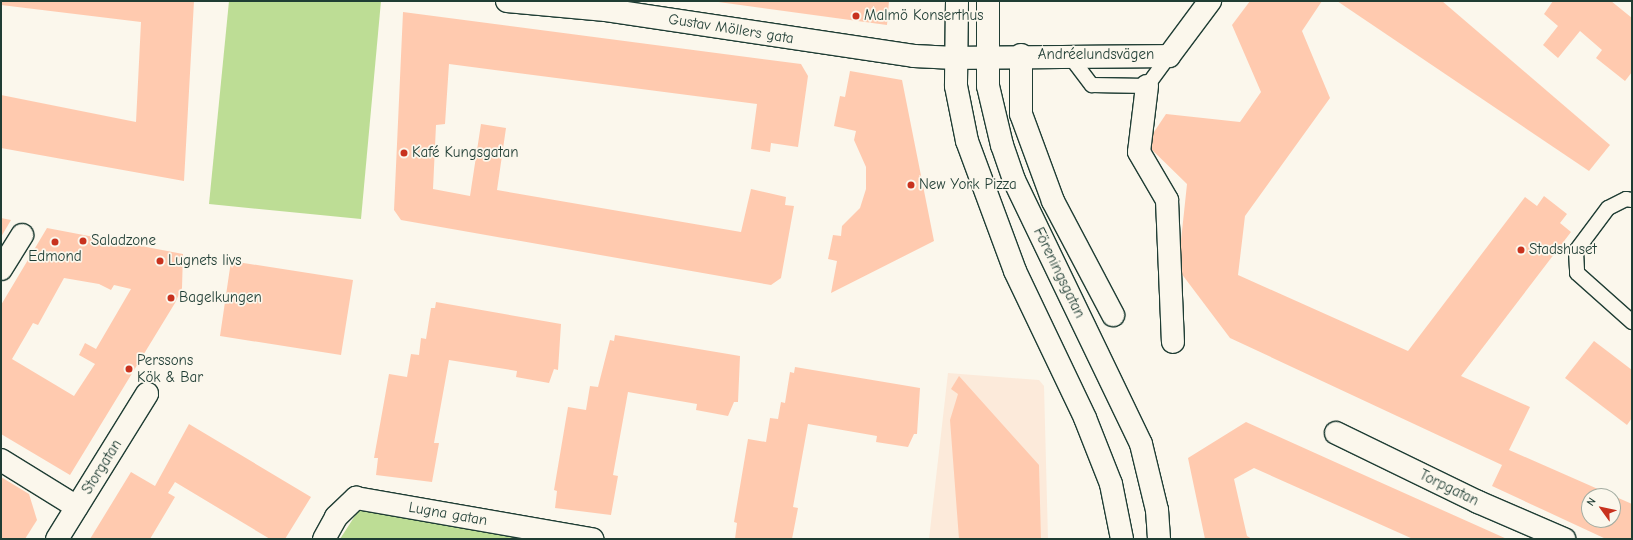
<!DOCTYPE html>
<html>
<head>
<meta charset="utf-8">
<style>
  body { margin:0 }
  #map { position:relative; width:1633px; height:540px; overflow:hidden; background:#fbf7ec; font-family:"Comic Neue",sans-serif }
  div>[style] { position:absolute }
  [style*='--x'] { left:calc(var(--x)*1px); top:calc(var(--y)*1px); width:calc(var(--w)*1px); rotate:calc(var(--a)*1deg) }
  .built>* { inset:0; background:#fceada }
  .green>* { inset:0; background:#bddd95 }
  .building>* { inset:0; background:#ffcaaf }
  .roads { filter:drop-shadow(1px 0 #1f3d34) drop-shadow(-1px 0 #1f3d34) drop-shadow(0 1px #1f3d34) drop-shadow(0 -1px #1f3d34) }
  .lane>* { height:14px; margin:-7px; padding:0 7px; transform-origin:7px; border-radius:7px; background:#fbf7ec }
  .street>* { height:22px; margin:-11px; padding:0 11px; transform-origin:11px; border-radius:11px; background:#fbf7ec }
  .secondary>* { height:22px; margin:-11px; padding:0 11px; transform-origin:11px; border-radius:11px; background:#fbf7ec }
  .dots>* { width:11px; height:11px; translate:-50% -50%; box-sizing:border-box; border:2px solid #fbf7ec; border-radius:50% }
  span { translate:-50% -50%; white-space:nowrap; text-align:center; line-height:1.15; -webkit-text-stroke:3.5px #fbf7ec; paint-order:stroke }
  .poi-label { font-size:15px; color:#1f3d34 }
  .left { translate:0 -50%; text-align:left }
  .street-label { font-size:15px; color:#1f3d34 }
  .frame { position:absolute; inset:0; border:2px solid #1f3d34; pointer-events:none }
  .north { position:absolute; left:1581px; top:488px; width:40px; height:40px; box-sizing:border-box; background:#fbf7ec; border:1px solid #a3ada2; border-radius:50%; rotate:303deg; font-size:11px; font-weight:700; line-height:16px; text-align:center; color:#1f3d34 }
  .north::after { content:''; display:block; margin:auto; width:14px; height:18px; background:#c8321e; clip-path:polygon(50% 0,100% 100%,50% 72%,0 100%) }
</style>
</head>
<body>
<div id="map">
  <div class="built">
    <div style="clip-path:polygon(948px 373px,1039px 380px,1044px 386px,1048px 539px,929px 539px)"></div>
  </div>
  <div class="green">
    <div style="clip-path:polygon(229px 1px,381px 1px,361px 219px,209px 204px)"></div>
    <div style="clip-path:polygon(360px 508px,547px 539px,340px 539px)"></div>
  </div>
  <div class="building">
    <div style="clip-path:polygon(1px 1px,194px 1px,184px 181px,1px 148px,1px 95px,136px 122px,141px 22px,1px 5px)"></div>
    <div style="clip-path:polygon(711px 1px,889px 1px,887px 25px)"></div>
    <div style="clip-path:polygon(evenodd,1250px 1px,1322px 1px,1302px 31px,1330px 98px,1245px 216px,1238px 275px,1408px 351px,1525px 197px,1537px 206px,1544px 196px,1567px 214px,1560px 223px,1571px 232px,1461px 376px,1530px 407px,1509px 450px,1632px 504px,1632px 539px,1606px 539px,1492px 486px,1502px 465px,1230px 338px,1178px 269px,1187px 184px,1146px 144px,1166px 114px,1240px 122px,1261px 92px,1232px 25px,1250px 1px,1589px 496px,1613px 496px,1613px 520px,1589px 520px,1589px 496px)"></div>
    <div style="clip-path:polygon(1337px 1px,1442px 1px,1610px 145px,1589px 171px)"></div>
    <div style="clip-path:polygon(1553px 1px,1611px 1px,1632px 18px,1632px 72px,1625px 81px,1596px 58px,1602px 50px,1580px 31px,1558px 58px,1543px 45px,1558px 26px,1544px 14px)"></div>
    <div style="clip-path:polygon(403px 12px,801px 64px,808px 76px,798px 147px,771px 143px,770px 152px,751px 149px,757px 104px,449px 64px,445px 124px,436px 125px,433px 189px,470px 196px,481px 124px,506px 128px,497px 190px,741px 232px,751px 189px,786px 197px,785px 205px,794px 206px,781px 278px,771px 285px,401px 220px,394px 210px)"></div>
    <div style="clip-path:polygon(850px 71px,902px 80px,934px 241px,831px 293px,837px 261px,828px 259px,833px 235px,841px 236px,842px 226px,860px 208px,866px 189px,866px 167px,854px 140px,856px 131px,834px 126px,840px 96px,845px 97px)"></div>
    <div style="clip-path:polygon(1px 218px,11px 220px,1px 237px)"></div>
    <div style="clip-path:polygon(evenodd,47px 228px,183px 254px,182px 288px,175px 303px,70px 475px,1px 434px,1px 305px,47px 228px,64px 278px,99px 284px,111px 290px,114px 285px,131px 289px,96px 349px,85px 343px,79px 355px,95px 364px,74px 396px,12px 359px,33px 323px,38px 325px,64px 278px)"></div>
    <div style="clip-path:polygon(231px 261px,353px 280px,341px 355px,220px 336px)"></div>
    <div style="clip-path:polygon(436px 302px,561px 324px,558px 370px,554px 369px,549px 383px,516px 377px,517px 371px,449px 360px,434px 443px,439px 443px,432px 482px,376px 475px,378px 458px,374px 458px,389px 374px,407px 377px,411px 354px,419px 355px,421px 338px,426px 339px,431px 308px,435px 308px)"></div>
    <div style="clip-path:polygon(615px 335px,740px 356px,738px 402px,734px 402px,728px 416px,696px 410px,697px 404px,628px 392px,613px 475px,618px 476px,611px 515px,555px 508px,557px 491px,554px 490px,568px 407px,586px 410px,590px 386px,598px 387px,610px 340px,614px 341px)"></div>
    <div style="clip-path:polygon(1594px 341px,1632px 370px,1632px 418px,1627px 425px,1565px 378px)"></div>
    <div style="clip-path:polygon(795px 367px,920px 388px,917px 434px,914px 434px,908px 447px,876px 442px,877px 436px,808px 424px,793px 507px,798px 508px,792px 539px,735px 539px,737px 523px,734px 522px,748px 439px,766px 442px,770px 418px,778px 419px,781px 402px,785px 403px,790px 372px,794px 373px)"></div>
    <div style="clip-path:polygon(959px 376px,1039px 465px,1041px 539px,959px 539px,950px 420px,958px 394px,951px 389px)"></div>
    <div style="clip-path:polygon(1246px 422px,1355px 471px,1507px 539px,1413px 539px,1254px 468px,1234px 479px,1247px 536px,1252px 539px,1205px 539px,1188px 458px)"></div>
    <div style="clip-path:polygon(189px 424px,311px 497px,285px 539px,270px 539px,175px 482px,168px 493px,175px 497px,150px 539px,90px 539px,131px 472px,155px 486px)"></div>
    <div style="clip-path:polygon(1px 477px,29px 494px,37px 520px,25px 539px,1px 539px)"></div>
  </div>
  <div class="roads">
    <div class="lane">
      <div style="--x:1069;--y:55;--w:38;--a:53"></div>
      <div style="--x:1092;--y:85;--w:55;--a:1"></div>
      <div style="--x:1147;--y:86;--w:37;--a:-54"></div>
      <div style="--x:1632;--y:200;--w:6;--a:-171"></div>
      <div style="--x:1626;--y:199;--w:20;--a:153"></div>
      <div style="--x:1608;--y:208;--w:54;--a:126.7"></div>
      <div style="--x:1576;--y:251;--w:22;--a:87"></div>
      <div style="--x:1577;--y:273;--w:74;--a:41.7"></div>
    </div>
    <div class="street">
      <div style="--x:507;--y:1;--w:99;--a:5.2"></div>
      <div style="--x:606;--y:10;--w:311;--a:8.5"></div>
      <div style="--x:914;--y:56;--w:41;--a:2.8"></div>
      <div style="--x:955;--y:58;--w:214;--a:-0.5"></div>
      <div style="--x:1169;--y:56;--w:69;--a:-53.3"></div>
      <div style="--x:1021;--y:55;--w:59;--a:90"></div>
      <div style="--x:1021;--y:114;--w:93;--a:69.8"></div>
      <div style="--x:1053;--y:201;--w:129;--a:62.2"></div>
      <div style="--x:1147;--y:86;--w:66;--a:96.9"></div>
      <div style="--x:1139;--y:152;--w:56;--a:59.7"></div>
      <div style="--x:1167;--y:200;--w:142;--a:87.6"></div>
      <div style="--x:1;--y:269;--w:40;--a:-58"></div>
      <div style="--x:1336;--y:433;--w:158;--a:25.9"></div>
      <div style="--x:1478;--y:502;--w:94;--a:23.3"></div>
      <div style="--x:1;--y:460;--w:89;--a:31.7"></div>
      <div style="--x:57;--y:539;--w:171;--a:-58.2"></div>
      <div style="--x:324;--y:539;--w:25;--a:-61"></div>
      <div style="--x:336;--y:517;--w:28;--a:-44"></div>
      <div style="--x:356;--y:498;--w:240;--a:9.9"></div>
    </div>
    <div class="secondary">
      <div style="--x:957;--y:1;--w:85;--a:90.7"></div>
      <div style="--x:956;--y:86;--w:56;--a:78.7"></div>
      <div style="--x:967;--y:141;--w:139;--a:69.7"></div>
      <div style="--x:1015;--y:271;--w:163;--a:64.5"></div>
      <div style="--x:1085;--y:418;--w:71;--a:68.5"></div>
      <div style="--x:1111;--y:484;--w:56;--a:78.7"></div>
      <div style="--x:988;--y:1;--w:85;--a:90"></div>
      <div style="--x:988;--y:86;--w:61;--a:76.7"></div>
      <div style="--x:1002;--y:145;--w:37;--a:71"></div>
      <div style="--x:1014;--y:180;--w:293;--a:64.3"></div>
      <div style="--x:1141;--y:444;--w:68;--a:76.4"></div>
      <div style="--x:1157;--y:510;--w:29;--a:86"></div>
    </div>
  </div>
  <div class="dots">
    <div style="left:856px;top:16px;background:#c8321e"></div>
    <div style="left:404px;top:153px;background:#c8321e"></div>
    <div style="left:911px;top:185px;background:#c8321e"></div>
    <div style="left:83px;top:241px;background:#c8321e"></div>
    <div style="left:55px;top:242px;background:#c8321e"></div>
    <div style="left:1521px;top:250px;background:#c8321e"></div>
    <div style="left:160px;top:261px;background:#c8321e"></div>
    <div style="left:171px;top:298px;background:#c8321e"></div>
    <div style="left:129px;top:369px;background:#c8321e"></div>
  </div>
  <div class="poi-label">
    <span class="left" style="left:864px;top:16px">Malmö Konserthus</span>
    <span class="left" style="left:412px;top:153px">Kafé Kungsgatan</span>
    <span class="left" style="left:919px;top:185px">New York Pizza</span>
    <span class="left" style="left:91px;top:241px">Saladzone</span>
    <span class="left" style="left:1529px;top:250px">Stadshuset</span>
    <span style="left:55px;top:257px">Edmond</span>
    <span class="left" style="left:168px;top:261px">Lugnets livs</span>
    <span class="left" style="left:179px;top:298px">Bagelkungen</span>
    <span class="left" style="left:137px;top:369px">Perssons<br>Kök &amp; Bar</span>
  </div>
  <div class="street-label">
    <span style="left:731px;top:29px;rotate:9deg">Gustav Möllers gata</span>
    <span style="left:1096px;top:55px">Andréelundsvägen</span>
    <span style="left:1059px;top:273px;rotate:64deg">Föreningsgatan</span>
    <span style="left:102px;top:467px;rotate:-58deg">Storgatan</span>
    <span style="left:1449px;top:488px;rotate:26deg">Torpgatan</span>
    <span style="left:448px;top:514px;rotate:10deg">Lugna gatan</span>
  </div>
  <div class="frame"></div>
  <div class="north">N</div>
</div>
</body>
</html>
